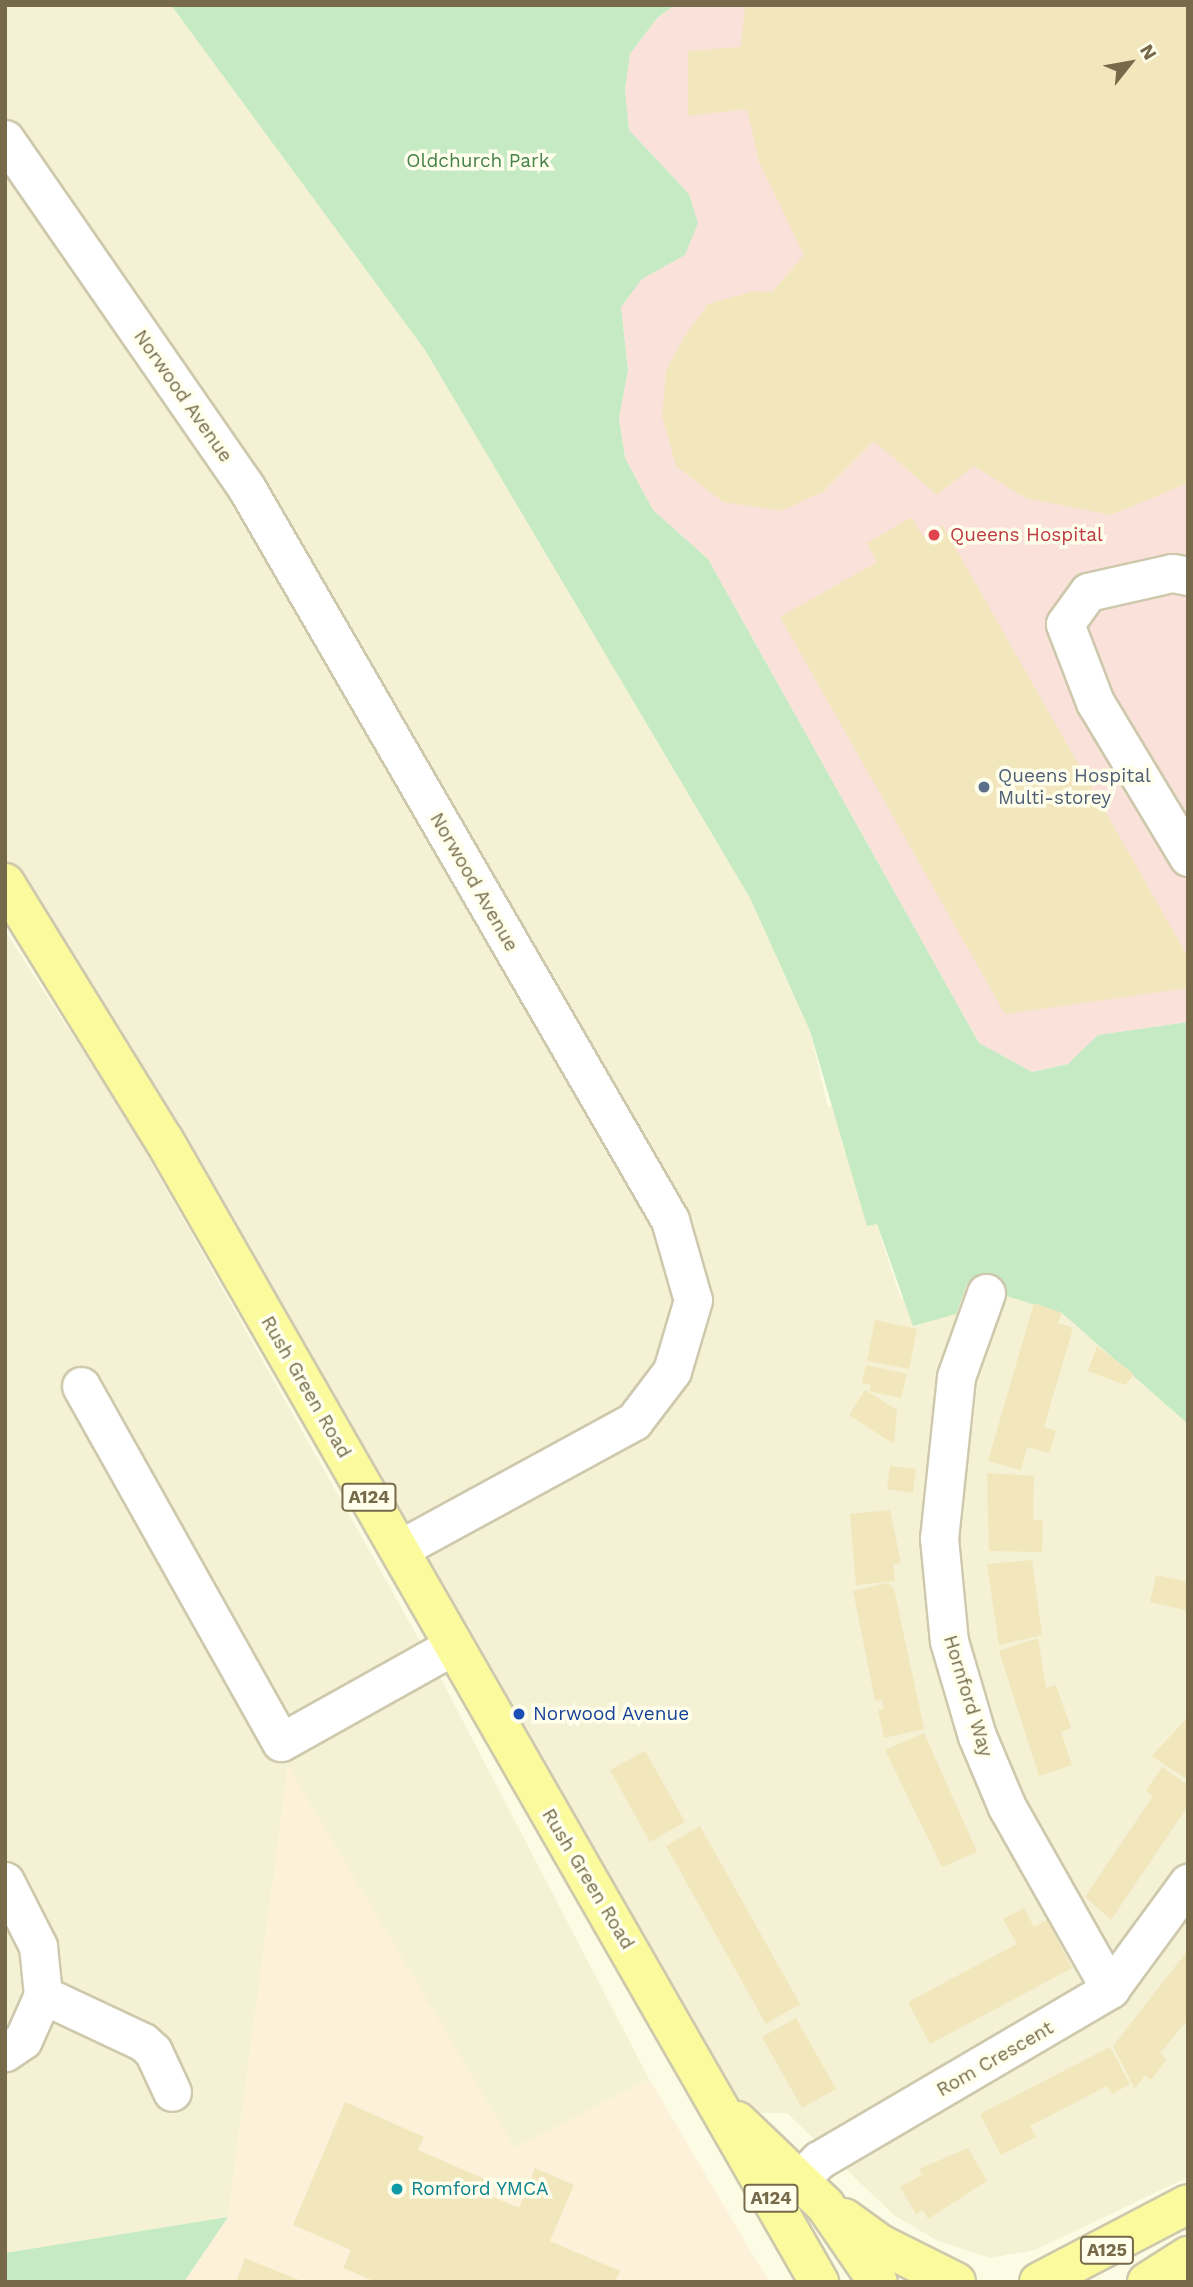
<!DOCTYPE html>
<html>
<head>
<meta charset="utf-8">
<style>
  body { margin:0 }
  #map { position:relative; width:1193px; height:2287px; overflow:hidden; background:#fcfce5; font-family:"Work Sans",sans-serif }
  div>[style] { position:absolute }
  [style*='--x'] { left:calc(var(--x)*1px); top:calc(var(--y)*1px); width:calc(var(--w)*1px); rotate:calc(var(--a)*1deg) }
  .residential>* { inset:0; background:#f4f1d4 }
  .commercial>* { inset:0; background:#fdf1d9 }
  .medical>* { inset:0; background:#fae1d9 }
  .green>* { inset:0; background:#c5eac4 }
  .building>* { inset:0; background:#f2e6bd }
  .roads { filter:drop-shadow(2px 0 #cec8ac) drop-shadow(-2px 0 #cec8ac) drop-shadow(0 2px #cec8ac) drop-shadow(0 -2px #cec8ac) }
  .minor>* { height:37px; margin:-18.5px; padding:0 18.5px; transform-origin:18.5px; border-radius:18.5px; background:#fff }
  .major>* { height:38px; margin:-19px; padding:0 19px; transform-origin:19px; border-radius:19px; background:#fbfb9e }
  .dots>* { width:19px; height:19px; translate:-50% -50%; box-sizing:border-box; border:4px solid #ffffec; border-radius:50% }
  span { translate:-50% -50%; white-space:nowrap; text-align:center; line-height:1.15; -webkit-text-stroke:7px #ffffec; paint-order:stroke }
  .shield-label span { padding:2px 5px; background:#ffffec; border:2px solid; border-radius:5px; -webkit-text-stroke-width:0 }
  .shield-label { font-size:18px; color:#766a4a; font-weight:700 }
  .park-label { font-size:19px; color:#448249 }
  .street-label { font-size:19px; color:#766a4a }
  .health-label { font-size:19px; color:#be3a42 }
  .left { translate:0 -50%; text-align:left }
  .service-label { font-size:19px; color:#4e5e75 }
  .transit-label { font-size:19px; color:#164399 }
  .culture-label { font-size:19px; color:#0d838f }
  .frame { position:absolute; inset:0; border:7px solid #766a4a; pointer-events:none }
  .north { position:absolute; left:1095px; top:28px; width:70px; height:70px; -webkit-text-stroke:5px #ffffec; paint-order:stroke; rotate:59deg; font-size:19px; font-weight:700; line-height:28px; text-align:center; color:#766a4a }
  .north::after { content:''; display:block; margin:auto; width:24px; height:32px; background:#766a4a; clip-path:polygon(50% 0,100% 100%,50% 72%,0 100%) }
</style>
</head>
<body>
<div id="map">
  <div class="residential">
    <div style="clip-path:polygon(5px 5px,171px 5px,425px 350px,750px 898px,810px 1031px,828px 1107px,833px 1106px,868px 1226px,876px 1223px,901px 1299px,967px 1284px,1062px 1313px,1188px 1424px,1188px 2177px,1035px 2250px,990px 2258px,936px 2240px,894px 2215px,787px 2113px,727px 2113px,5px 883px)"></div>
    <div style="clip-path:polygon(5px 931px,128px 1121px,437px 1671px,649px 2079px,515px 2148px,288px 1767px,228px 2217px,5px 2253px)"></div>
  </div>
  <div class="commercial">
    <div style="clip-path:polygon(288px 1766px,515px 2148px,649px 2079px,769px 2282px,184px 2282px,228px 2216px)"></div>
  </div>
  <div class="medical">
    <div style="clip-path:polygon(675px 5px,1188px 5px,1188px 1022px,1099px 1035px,1068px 1064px,1032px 1072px,979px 1043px,708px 559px,653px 510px,625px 458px,619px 418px,628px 370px,621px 307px,642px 279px,685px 255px,689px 194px,629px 130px,625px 90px,630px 54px,657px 18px)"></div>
  </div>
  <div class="green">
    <div style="clip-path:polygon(171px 5px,675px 5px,657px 18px,630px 54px,625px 90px,629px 130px,689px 194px,698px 223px,685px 255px,642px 279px,621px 307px,628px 370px,619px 418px,625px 458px,653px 510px,708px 559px,979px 1043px,1032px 1072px,1068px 1064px,1098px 1035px,1188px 1022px,1188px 1424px,1062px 1313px,967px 1284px,956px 1314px,913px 1326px,877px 1224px,867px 1226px,810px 1031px,750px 898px,425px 350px)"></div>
    <div style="clip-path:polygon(228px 2217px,184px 2282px,5px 2282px,5px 2253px)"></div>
  </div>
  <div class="building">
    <div style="clip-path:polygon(745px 5px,1188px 5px,1188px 483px,1111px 515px,1025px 498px,974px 466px,937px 495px,874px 441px,823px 492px,781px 511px,723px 502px,676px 466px,662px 416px,666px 371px,684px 337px,708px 304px,754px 291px,772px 292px,804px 255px,759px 162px,747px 109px,688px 116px,688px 51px,741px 47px)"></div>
    <div style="clip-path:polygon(912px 517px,923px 537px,943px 526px,1188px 957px,1188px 988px,1005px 1014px,780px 617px,877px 562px,867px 543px)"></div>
    <div style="clip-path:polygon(1034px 1303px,1062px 1313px,1058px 1323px,1073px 1328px,1044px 1427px,1056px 1431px,1049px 1453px,1027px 1447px,1021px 1470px,988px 1461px)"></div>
    <div style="clip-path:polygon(875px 1320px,917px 1329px,909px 1369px,867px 1361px)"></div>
    <div style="clip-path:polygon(1097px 1346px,1134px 1374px,1125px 1385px,1088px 1371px)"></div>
    <div style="clip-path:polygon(866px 1365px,907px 1374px,901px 1398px,869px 1391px,871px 1385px,862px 1383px)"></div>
    <div style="clip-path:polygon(865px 1390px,897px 1410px,894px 1444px,849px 1415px)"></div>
    <div style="clip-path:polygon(890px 1466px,916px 1469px,913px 1493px,887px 1489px)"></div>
    <div style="clip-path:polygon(987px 1473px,1034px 1476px,1033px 1520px,1043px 1520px,1042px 1552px,989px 1551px)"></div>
    <div style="clip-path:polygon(890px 1510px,901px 1563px,893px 1564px,895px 1581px,856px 1585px,850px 1514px)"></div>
    <div style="clip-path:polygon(1032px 1560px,1042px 1635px,999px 1645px,987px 1564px)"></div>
    <div style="clip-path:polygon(1156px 1575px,1188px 1582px,1188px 1619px,1185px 1610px,1150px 1602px)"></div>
    <div style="clip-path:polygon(888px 1583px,894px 1589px,924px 1729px,884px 1738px,878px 1710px,884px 1709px,882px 1700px,875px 1701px,853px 1591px)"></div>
    <div style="clip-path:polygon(1038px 1638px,1046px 1688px,1056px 1685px,1071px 1728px,1061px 1732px,1072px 1765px,1039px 1776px,999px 1651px)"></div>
    <div style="clip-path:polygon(1188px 1717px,1188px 1780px,1152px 1756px)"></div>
    <div style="clip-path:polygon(924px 1733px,977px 1852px,942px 1867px,885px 1750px)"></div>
    <div style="clip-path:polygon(645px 1751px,685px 1822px,650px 1842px,610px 1770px)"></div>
    <div style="clip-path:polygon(1162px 1767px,1188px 1785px,1188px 1806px,1111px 1920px,1085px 1897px,1153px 1796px,1146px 1791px)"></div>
    <div style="clip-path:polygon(700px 1826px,800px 2004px,766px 2024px,666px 1846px)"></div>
    <div style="clip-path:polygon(1024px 1908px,1034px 1927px,1047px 1920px,1072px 1968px,930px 2044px,908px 2002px,1017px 1944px,1003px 1919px)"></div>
    <div style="clip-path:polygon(1188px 1950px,1188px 2020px,1160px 2053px,1167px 2059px,1151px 2080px,1145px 2075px,1135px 2089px,1113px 2046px)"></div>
    <div style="clip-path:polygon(796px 2018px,836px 2089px,802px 2108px,762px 2037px)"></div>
    <div style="clip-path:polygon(1110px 2047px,1130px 2084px,1112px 2094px,1107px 2086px,1030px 2126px,1036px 2137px,1001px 2155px,980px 2114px)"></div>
    <div style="clip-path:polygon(345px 2102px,424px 2137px,418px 2150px,489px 2181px,484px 2193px,519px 2208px,535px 2168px,574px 2185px,550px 2241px,620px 2271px,615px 2282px,376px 2282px,343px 2268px,351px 2250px,293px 2225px)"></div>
    <div style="clip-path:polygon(968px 2148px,987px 2181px,928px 2219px,923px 2210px,916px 2214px,900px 2187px,922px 2175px,919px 2169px)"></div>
    <div style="clip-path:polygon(245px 2258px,304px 2282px,236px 2282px)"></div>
  </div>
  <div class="roads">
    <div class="minor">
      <div style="--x:5;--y:139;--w:423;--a:55.3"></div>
      <div style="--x:246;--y:487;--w:847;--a:59.95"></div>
      <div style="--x:670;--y:1220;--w:83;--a:74"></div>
      <div style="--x:693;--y:1300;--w:74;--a:106.5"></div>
      <div style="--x:672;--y:1371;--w:63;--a:127.2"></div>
      <div style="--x:634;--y:1421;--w:268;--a:151.4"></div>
      <div style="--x:1188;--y:576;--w:16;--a:-169"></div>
      <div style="--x:1172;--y:573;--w:86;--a:167.3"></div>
      <div style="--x:1088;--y:592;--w:39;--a:126"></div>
      <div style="--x:1065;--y:624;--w:84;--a:69"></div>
      <div style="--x:1095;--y:702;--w:181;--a:59"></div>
      <div style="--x:986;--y:1293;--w:89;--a:109.7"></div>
      <div style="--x:956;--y:1377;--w:162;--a:96"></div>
      <div style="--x:939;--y:1538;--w:103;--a:84.5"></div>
      <div style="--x:949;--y:1641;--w:99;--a:73.6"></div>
      <div style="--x:977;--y:1736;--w:77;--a:67.1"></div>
      <div style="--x:1007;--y:1807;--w:209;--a:60.5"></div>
      <div style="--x:81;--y:1386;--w:408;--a:60.7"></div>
      <div style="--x:281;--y:1742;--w:195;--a:-29.2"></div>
      <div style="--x:5;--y:1881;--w:73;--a:63.1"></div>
      <div style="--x:38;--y:1946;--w:49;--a:84.2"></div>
      <div style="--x:43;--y:1995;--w:49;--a:114"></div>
      <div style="--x:23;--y:2040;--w:22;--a:146"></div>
      <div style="--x:43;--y:1995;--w:110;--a:25.2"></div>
      <div style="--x:143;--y:2042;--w:13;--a:42"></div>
      <div style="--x:153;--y:2051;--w:45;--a:65.1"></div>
      <div style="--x:777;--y:2201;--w:59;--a:-44.3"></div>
      <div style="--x:819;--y:2160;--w:338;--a:-30.4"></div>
      <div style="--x:1110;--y:1989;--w:132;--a:-53.7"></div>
    </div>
    <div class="major">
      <div style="--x:5;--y:883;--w:302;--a:58.3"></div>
      <div style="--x:164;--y:1140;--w:1317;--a:60.16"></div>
      <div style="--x:737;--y:2121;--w:122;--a:43.7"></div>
      <div style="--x:825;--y:2205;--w:93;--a:55.5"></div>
      <div style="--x:844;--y:2218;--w:44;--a:35.8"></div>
      <div style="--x:880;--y:2244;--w:85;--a:26.6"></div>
      <div style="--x:1039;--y:2282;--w:168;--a:-27.6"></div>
      <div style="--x:1147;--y:2282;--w:49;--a:-32.4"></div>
    </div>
  </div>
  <div class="dots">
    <div style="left:934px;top:535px;background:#e0444e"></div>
    <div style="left:984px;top:787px;background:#5c6f8a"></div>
    <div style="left:519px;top:1714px;background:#1a4fb4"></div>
    <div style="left:397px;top:2189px;background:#0f9aa8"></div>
  </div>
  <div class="shield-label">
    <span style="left:369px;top:1497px">A124</span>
    <span style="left:771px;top:2198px">A124</span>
    <span style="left:1107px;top:2250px">A125</span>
  </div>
  <div class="park-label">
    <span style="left:478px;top:161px">Oldchurch Park</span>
  </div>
  <div class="street-label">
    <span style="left:183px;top:396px;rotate:55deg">Norwood Avenue</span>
    <span style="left:474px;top:882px;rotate:60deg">Norwood Avenue</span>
    <span style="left:306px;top:1387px;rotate:60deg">Rush Green Road</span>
    <span style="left:968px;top:1696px;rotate:73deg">Hornford Way</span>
    <span style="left:588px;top:1879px;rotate:59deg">Rush Green Road</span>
    <span style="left:995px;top:2059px;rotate:-30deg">Rom Crescent</span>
  </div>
  <div class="health-label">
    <span class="left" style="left:950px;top:535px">Queens Hospital</span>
  </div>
  <div class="service-label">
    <span class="left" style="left:998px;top:787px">Queens Hospital<br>Multi-storey</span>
  </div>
  <div class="transit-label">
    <span class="left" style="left:533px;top:1714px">Norwood Avenue</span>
  </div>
  <div class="culture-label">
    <span class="left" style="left:411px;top:2189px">Romford YMCA</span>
  </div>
  <div class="frame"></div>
  <div class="north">N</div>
</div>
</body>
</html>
